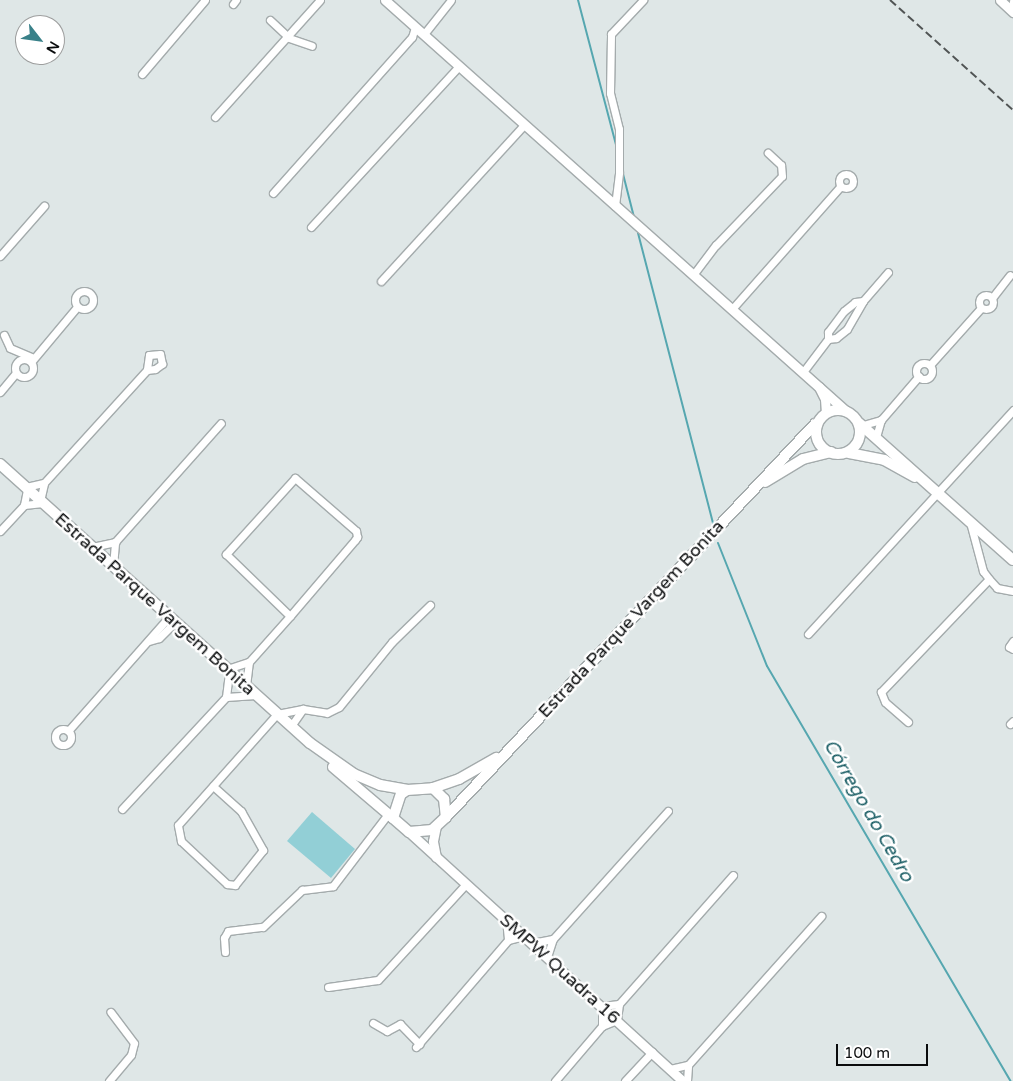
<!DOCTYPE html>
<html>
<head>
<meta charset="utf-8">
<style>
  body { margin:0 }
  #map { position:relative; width:1013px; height:1081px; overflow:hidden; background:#dfe7e7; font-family:"Varela Round",sans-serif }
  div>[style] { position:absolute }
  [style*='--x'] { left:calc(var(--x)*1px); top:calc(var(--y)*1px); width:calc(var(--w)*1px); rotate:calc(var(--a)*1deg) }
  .green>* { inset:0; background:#92cfd6 }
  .stream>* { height:2px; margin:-1px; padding:0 1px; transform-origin:1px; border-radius:1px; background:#56a7b0 }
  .roads { filter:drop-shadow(1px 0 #a4abac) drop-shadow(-1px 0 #a4abac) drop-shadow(0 1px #a4abac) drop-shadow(0 -1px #a4abac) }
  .minor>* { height:7px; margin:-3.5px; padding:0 3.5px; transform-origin:3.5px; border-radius:3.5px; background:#fff }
  .minor>.ring { margin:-3.5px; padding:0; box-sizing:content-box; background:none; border:7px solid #fff; border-radius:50% }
  .tertiary>* { height:9px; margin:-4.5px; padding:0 4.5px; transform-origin:4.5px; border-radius:4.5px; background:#fff }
  .secondary>* { height:10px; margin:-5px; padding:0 5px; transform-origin:5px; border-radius:5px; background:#fff }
  .secondary>.ring { margin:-5px; padding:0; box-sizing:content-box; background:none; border:10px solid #fff; border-radius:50% }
  .rail>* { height:2px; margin-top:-1px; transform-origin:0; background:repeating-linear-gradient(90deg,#505454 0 8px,transparent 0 12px) }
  span { translate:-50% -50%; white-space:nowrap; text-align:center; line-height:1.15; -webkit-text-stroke:5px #fff; paint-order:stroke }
  .street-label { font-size:18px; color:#0a0c0d }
  .water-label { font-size:19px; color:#185c63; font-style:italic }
  .north { position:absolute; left:15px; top:15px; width:50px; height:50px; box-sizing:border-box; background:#fff; border:1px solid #9d9e9e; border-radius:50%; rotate:120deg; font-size:14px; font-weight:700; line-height:20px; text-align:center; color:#0a0c0d }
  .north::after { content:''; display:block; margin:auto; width:18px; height:22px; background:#398189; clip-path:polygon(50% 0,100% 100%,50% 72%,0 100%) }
  .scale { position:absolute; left:836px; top:1044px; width:92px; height:22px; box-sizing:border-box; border:2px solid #0a0c0d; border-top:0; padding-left:6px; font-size:15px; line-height:18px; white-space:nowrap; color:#0a0c0d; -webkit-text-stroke:4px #fff; paint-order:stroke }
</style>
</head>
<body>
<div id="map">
  <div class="green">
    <div style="clip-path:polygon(312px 812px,355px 849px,331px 878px,287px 841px)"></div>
  </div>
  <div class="stream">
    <div style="--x:578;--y:0;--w:150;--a:75.3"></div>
    <div style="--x:622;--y:170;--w:49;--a:75.7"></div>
    <div style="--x:638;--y:233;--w:301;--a:75.5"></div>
    <div style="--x:718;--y:543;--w:132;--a:68.3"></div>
    <div style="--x:767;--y:666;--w:481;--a:59.6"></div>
  </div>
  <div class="roads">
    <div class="minor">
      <div style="--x:233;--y:4;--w:5;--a:-53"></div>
      <div style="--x:1012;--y:11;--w:10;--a:-84"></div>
      <div style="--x:270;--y:20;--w:26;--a:43"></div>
      <div style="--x:289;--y:38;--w:24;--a:19"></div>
      <div style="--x:424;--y:34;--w:43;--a:-51.5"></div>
      <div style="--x:142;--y:74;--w:97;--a:-49.6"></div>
      <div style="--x:215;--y:117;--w:157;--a:-48.1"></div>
      <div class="ring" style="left:839px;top:174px;width:7px;height:7px"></div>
      <div style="--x:273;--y:193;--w:209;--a:-48.3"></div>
      <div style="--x:412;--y:37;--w:10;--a:-73"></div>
      <div style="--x:615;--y:206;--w:34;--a:-83"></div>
      <div style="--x:619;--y:172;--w:43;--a:-90"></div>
      <div style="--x:619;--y:129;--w:37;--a:-104"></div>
      <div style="--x:610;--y:93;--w:59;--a:-89"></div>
      <div style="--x:611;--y:34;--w:47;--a:-46.7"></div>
      <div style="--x:311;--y:227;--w:219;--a:-47.4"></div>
      <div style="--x:0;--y:256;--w:67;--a:-48.7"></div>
      <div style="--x:693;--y:275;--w:38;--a:-53"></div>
      <div style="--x:716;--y:245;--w:95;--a:-46.3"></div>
      <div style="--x:782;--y:176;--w:11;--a:-95"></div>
      <div style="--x:781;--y:165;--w:18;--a:-137"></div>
      <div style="--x:381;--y:281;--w:212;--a:-47.5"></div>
      <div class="ring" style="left:75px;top:291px;width:11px;height:11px"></div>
      <div class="ring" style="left:979px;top:295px;width:7px;height:7px"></div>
      <div style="--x:992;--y:298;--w:29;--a:-52"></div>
      <div style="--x:732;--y:309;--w:164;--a:-48.5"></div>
      <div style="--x:4;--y:335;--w:14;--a:65"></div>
      <div style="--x:10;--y:348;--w:23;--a:23"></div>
      <div style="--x:828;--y:339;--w:7;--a:-90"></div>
      <div style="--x:828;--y:332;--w:26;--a:-53"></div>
      <div style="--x:844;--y:311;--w:14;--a:-39"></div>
      <div style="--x:855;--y:302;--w:8;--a:-7"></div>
      <div class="ring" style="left:15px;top:359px;width:11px;height:11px"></div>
      <div style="--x:31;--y:362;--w:72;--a:-50.1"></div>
      <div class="ring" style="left:916px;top:363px;width:9px;height:9px"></div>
      <div style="--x:930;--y:365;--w:76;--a:-48.2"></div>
      <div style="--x:803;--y:372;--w:41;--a:-52.9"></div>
      <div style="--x:828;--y:339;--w:8;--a:-7"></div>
      <div style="--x:836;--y:338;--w:14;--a:-39"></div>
      <div style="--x:847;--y:329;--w:32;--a:-60"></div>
      <div style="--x:863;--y:301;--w:38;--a:-49"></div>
      <div style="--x:0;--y:392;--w:25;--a:-50"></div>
      <div style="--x:863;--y:425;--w:19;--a:-16"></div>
      <div style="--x:876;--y:437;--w:18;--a:-74"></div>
      <div style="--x:881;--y:420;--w:58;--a:-49.2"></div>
      <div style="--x:26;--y:487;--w:18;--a:-13"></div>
      <div style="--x:40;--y:501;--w:18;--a:-77"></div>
      <div style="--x:44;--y:483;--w:153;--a:-47.7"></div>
      <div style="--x:147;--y:370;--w:8;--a:-7"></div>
      <div style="--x:155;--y:369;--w:9;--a:-36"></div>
      <div style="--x:162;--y:364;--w:10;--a:-101"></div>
      <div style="--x:160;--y:354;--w:11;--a:175"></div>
      <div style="--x:149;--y:355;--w:15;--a:98"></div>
      <div style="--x:24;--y:505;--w:19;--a:-6"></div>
      <div style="--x:970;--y:522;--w:51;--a:75.1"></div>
      <div style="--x:983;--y:571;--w:10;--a:53"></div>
      <div style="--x:0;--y:531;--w:35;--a:-47"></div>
      <div style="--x:24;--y:505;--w:16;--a:-79"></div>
      <div style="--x:92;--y:547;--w:24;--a:-12"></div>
      <div style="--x:113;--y:566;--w:24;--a:-85"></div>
      <div style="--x:115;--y:542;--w:159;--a:-48.3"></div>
      <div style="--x:808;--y:634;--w:304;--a:-47.5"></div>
      <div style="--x:149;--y:641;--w:10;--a:-17"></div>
      <div style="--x:159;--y:638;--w:23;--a:-45"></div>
      <div style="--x:1013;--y:641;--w:7;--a:124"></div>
      <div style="--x:1009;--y:647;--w:4;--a:27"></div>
      <div style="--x:227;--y:669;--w:23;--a:-18"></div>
      <div style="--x:249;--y:662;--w:62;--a:-48.3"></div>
      <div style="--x:290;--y:616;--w:100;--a:-49.5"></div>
      <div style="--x:355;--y:540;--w:4;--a:-56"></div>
      <div style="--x:357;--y:537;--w:6;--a:-99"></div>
      <div style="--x:356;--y:531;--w:81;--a:-139"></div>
      <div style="--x:295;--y:478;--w:103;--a:132.2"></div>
      <div style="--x:226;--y:554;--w:89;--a:44.1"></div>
      <div style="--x:246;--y:686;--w:24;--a:-83"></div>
      <div style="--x:226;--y:697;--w:30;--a:-4"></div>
      <div style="--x:908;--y:722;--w:30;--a:-139"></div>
      <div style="--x:885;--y:702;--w:11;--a:-112"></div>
      <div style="--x:881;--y:692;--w:156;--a:-46.3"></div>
      <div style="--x:989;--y:579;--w:12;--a:48"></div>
      <div style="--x:997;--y:588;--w:16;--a:11"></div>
      <div style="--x:1010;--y:724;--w:4;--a:-45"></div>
      <div style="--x:291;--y:726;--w:21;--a:-55"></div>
      <div style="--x:303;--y:709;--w:24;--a:9"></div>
      <div style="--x:327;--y:713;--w:13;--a:-27"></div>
      <div style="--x:339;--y:707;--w:84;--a:-50.8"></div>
      <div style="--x:392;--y:642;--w:53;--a:-44.2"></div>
      <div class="ring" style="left:55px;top:729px;width:9px;height:9px"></div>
      <div style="--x:68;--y:731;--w:152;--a:-48.5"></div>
      <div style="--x:213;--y:786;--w:38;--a:42"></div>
      <div style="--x:241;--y:811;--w:45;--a:60.6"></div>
      <div style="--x:263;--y:850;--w:45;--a:128.7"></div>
      <div style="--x:235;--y:885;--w:8;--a:-173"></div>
      <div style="--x:227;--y:884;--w:63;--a:-136.9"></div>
      <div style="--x:181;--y:841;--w:16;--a:-101"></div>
      <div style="--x:178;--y:825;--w:149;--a:-48.3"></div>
      <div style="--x:277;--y:714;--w:26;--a:-11"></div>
      <div style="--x:122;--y:809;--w:153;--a:-47.1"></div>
      <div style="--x:226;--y:697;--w:26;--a:-83"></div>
      <div style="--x:506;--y:920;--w:20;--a:84"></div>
      <div style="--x:532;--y:943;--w:21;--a:-11"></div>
      <div style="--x:225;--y:952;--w:14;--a:-94"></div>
      <div style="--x:224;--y:938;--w:8;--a:-60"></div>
      <div style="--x:228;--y:931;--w:35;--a:-7"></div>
      <div style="--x:263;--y:927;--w:54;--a:-43.5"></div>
      <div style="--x:302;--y:890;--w:31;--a:-7"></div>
      <div style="--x:333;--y:886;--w:91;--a:-52.6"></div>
      <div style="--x:547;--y:957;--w:19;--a:-72"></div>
      <div style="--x:553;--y:939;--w:172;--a:-48.1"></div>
      <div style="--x:328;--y:987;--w:50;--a:-8"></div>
      <div style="--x:378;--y:980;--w:130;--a:-47.5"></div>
      <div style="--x:373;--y:1023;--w:16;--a:30"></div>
      <div style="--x:387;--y:1031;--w:15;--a:-28"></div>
      <div style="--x:400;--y:1024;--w:28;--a:46"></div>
      <div style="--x:602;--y:1026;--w:20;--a:-90"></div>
      <div style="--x:602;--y:1006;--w:17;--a:-7"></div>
      <div style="--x:416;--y:1047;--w:141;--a:-49.3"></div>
      <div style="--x:508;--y:940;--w:16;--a:-14"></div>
      <div style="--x:670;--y:1069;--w:18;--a:-13"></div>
      <div style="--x:688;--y:1065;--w:200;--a:-48.2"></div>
      <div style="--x:109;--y:1081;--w:34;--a:-50"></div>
      <div style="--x:131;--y:1055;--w:12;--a:-76"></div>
      <div style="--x:134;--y:1043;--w:39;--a:-127"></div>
      <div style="--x:555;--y:1081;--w:72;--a:-49.5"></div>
      <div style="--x:602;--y:1026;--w:16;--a:-22"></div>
      <div style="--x:617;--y:1020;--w:16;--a:-83"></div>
      <div style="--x:619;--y:1004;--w:172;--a:-48.5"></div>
      <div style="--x:625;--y:1081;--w:40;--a:-47"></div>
      <div style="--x:687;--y:1081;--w:16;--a:-86"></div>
    </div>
    <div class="tertiary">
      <div style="--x:385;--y:0;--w:618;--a:41.72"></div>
      <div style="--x:1000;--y:0;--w:18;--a:43"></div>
      <div style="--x:819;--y:387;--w:13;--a:63"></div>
      <div style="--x:825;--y:399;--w:13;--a:86"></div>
      <div style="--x:409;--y:832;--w:370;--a:42.3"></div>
      <div style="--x:436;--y:857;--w:16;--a:-101"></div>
      <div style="--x:433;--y:841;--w:15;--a:-79"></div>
    </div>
    <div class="secondary">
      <div class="ring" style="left:816px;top:410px;width:34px;height:34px"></div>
      <div style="--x:859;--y:423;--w:206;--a:41.7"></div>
      <div style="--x:849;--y:453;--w:36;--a:11"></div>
      <div style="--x:884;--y:460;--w:35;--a:29"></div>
      <div style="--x:0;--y:464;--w:417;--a:42"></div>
      <div style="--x:310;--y:743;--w:54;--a:35.2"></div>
      <div style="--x:354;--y:774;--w:28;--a:23"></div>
      <div style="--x:380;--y:785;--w:27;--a:10"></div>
      <div style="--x:765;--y:482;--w:44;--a:-31.2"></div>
      <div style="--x:803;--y:459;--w:29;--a:-14"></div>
      <div style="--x:333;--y:767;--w:79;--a:40.4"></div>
      <div style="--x:433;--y:788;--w:16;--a:45"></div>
      <div style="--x:444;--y:799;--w:18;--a:84"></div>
      <div style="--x:446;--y:817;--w:19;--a:137"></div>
      <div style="--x:432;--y:830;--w:23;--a:175"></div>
      <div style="--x:409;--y:832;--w:21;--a:-139"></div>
      <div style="--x:393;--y:818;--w:25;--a:-72"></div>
      <div style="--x:401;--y:794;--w:7;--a:-34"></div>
      <div style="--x:407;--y:790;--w:26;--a:-4"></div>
      <div style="--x:433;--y:788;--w:28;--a:-19"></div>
      <div style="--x:459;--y:779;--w:43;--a:-29.6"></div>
      <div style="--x:446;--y:817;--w:539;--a:-46.8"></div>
    </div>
  </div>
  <div class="rail">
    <div style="--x:890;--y:0;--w:165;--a:41.8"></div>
  </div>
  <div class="street-label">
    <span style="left:155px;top:604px;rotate:42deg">Estrada Parque Vargem Bonita</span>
    <span style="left:631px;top:619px;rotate:-47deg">Estrada Parque Vargem Bonita</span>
    <span style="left:560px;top:969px;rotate:42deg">SMPW Quadra 16</span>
  </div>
  <div class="water-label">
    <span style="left:868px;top:811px;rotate:60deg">Córrego do Cedro</span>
  </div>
  <div class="north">N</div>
  <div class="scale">100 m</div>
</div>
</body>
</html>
